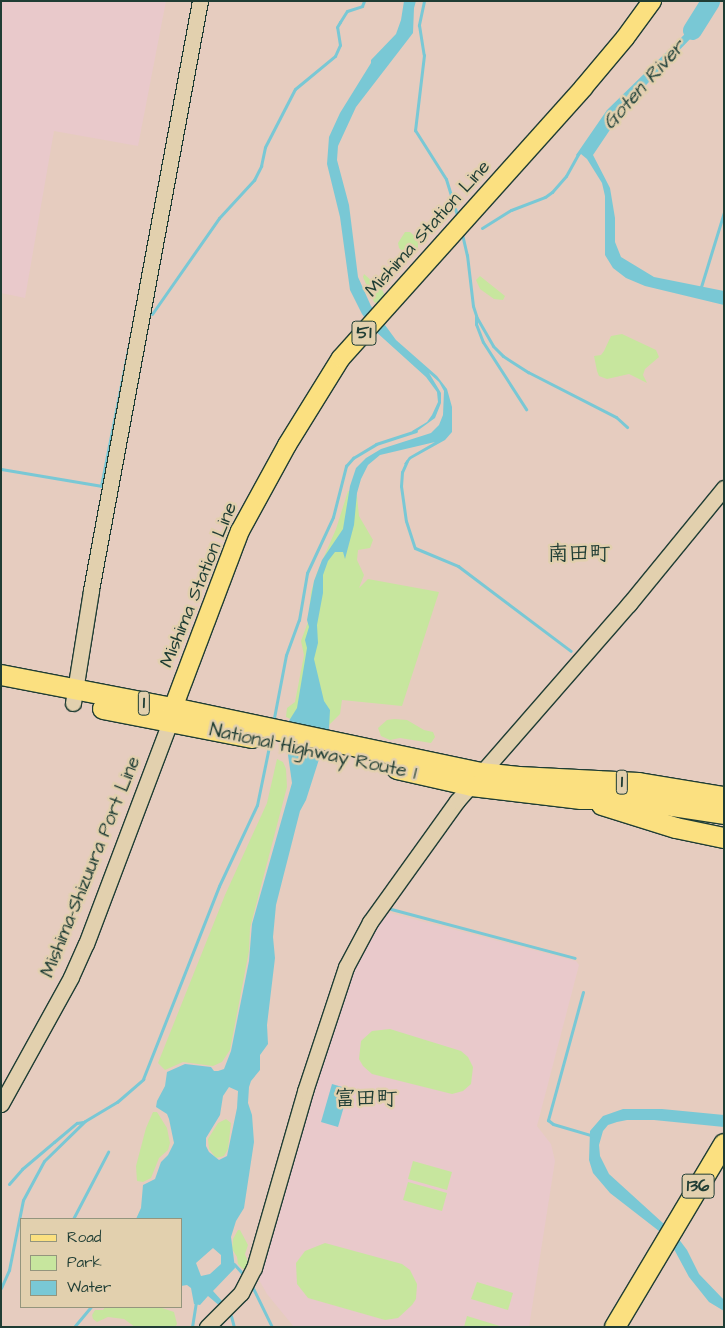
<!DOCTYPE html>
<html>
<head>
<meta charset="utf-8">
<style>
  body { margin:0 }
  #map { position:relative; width:725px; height:1328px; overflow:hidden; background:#e6ccbf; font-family:"Architects Daughter","Klee One",sans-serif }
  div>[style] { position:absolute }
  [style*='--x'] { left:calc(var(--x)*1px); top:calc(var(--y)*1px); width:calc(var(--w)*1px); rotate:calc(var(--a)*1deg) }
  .built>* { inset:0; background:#e9c9cb }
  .green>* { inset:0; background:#c7e69e }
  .water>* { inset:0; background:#79c8d5 }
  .stream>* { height:3px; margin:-1.5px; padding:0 1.5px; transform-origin:1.5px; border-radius:1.5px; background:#79c8d5 }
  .river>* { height:19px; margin:-9.5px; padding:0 9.5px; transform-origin:9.5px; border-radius:9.5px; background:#79c8d5 }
  .roads { filter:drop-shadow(1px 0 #1f3d34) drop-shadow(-1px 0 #1f3d34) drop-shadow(0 1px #1f3d34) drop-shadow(0 -1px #1f3d34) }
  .secondary>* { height:15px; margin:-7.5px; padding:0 7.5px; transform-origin:7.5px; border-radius:7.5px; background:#e2d0ae }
  .primary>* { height:18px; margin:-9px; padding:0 9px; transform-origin:9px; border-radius:9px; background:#fbe080 }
  .highway>* { height:20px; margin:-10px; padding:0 10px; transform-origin:10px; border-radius:10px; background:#fbe080 }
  span { translate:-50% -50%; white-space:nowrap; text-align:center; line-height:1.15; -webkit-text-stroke:5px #e2d0ae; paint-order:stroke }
  .shield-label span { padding:1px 4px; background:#e2d0ae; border:1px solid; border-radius:4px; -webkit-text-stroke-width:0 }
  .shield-label { font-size:18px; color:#1f3d34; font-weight:700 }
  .street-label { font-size:19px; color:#1f3d34 }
  .water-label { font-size:20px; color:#24443c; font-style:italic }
  .quarter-label { font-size:21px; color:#1f3d34; font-weight:700 }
  .frame { position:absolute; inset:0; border:2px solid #1f3d34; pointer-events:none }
  .legend { position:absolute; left:20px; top:1218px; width:162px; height:90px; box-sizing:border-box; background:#e2d0ae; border:1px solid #94957d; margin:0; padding:6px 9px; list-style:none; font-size:15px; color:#1f3d34 }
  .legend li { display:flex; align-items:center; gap:10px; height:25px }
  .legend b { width:25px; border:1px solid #94957d }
</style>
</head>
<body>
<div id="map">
  <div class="built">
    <div style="clip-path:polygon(1px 1px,166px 1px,138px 146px,54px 131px,25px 298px,1px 293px)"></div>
    <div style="clip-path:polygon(386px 912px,576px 961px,579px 965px,537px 1126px,551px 1144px,555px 1161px,529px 1327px,294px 1327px,267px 1294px,258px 1278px,286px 1173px,319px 1066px,352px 974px,375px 927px)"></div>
  </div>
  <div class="green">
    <div style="clip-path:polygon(405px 232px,410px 232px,418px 239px,418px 248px,412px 252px,407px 249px,402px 251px,399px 248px,398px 243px)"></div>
    <div style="clip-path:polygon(364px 274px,383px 291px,384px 294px,378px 304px,374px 302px,363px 277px)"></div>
    <div style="clip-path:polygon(480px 276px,505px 296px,503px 300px,494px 299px,480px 289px,476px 280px)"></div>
    <div style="clip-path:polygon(622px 334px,656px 350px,659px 357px,645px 369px,643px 375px,647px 383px,629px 374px,607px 379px,599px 376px,597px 371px,594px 356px,601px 355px,604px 351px,611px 336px)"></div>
    <div style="clip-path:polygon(348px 491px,357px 496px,359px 516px,373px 540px,370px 548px,358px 550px,357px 560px,364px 575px,359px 588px,368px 579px,439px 592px,402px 706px,342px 700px,340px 714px,326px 728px,297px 722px,286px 717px,287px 708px,295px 702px,304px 655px,301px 641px,308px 622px,311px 592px,317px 573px,336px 529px)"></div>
    <div style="clip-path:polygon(394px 719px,407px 720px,424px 730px,433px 732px,435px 737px,431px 743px,400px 738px,390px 740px,381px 736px,378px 728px,387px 720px)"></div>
    <div style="clip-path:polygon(277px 759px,283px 762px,286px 769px,287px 787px,250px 928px,249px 951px,230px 1050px,222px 1062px,213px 1066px,183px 1062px,165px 1070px,158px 1063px,225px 895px,267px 803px)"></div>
    <div style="clip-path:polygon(390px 1029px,461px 1051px,468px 1057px,473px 1067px,471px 1084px,463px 1091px,452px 1094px,372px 1074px,363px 1066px,359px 1059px,361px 1041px,372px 1031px)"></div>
    <div style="clip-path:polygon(153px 1112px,157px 1112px,167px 1128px,170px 1143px,168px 1150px,159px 1158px,151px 1178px,143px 1182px,137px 1181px,136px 1166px,146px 1128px)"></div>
    <div style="clip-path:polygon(226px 1119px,231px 1123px,228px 1149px,224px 1156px,216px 1158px,209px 1149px,208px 1139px,218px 1123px)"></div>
    <div style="clip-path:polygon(413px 1161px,452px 1172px,447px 1190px,408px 1179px)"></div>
    <div style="clip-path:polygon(408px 1182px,447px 1193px,442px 1211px,403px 1200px)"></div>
    <div style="clip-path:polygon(238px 1230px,240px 1230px,248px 1245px,245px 1254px,249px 1265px,248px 1269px,243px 1269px,238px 1264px,237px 1257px,232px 1249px,233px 1239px)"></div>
    <div style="clip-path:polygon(325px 1243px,402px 1264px,410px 1270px,417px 1284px,416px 1299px,412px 1305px,398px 1318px,385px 1320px,308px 1298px,297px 1284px,296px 1263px,305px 1251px)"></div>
    <div style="clip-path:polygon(477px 1282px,513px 1293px,508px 1310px,471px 1299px)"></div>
    <div style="clip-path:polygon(105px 1307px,159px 1307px,174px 1312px,177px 1324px,175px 1327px,135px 1327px,124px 1319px,108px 1317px,97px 1322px,93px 1319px,92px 1315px,95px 1310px,103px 1310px)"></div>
    <div style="clip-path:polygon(467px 1316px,503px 1327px,464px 1327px)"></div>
  </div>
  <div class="water">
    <div style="clip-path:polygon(evenodd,404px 1px,416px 1px,414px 8px,413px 33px,356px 107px,338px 146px,337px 160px,349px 205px,358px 277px,371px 306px,396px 340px,437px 376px,447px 389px,452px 407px,452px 432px,445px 440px,411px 459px,406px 465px,404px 464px,409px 457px,435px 442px,380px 455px,368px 465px,361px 479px,357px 493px,354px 525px,345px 559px,343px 552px,335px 552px,328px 561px,323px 575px,323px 593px,317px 625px,318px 643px,314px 659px,324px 701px,330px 710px,329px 728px,306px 800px,300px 811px,276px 905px,273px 937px,275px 958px,267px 1025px,268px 1044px,260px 1055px,260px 1070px,251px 1081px,249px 1087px,248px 1103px,252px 1115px,254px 1142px,244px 1208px,236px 1221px,231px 1237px,235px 1268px,213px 1291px,222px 1301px,223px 1304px,221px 1307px,208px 1296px,200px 1305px,194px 1304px,191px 1288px,187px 1285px,181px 1286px,181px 1219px,136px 1219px,141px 1208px,143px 1185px,155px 1179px,161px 1162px,168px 1155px,174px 1143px,169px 1119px,167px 1114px,156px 1107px,157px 1101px,165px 1086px,167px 1072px,185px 1064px,211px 1067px,214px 1071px,218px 1071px,224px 1069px,231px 1051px,249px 961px,252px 924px,292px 783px,288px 755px,287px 724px,297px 708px,307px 648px,305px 640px,309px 627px,307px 620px,314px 581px,322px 560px,343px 529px,350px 486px,356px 468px,366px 458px,381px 449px,431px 433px,439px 425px,443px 415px,444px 391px,439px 382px,429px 373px,441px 393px,441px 403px,435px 418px,413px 434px,412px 431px,427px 422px,432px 415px,438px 402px,437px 392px,426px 377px,374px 330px,362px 314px,350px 290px,340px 217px,327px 164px,329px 137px,340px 113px,371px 63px,371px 60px,396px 34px,401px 20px,404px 1px,229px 1087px,238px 1091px,237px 1108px,227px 1156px,219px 1160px,209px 1152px,206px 1146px,206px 1138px,220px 1115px,223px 1096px,229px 1087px,404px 1px,213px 1248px,221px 1255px,221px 1264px,210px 1274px,201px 1276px,196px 1263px,213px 1248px)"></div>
    <div style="clip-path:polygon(702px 6px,709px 11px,692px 37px,626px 106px,593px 155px,610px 188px,615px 218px,615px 242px,621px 257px,654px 277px,724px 291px,724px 305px,645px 286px,626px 278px,613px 268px,605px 255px,605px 196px,602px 183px,587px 159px,581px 154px,578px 157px,576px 155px,607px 110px,688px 31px)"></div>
    <div style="clip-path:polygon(332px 1084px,349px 1089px,338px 1127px,321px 1122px)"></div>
    <div style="clip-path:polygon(623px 1109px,662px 1109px,724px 1115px,724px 1127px,654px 1120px,627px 1120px,617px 1122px,608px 1125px,603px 1131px,599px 1145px,600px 1156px,609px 1174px,675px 1234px,687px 1250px,699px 1274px,724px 1300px,724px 1311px,709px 1302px,689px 1277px,675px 1251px,659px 1231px,610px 1193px,593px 1173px,589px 1160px,590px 1131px,603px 1116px)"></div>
  </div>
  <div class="stream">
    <div style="--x:424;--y:1;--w:25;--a:102"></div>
    <div style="--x:419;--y:25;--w:30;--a:81"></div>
    <div style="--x:424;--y:55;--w:76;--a:96.8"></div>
    <div style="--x:415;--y:130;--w:58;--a:57.7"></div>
    <div style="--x:446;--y:179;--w:41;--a:72.9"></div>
    <div style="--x:482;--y:228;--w:34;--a:-32"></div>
    <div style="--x:511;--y:210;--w:36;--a:-21"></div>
    <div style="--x:545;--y:197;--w:9;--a:-36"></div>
    <div style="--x:552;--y:192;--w:21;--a:-49"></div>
    <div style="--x:566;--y:176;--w:26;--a:-61"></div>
    <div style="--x:462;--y:234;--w:22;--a:77"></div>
    <div style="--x:467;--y:255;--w:51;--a:83.3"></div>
    <div style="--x:473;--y:306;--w:13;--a:72"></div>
    <div style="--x:477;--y:318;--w:32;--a:60"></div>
    <div style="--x:493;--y:346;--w:14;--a:45"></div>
    <div style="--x:503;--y:356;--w:30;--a:33"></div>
    <div style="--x:528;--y:372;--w:99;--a:27.1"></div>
    <div style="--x:616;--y:417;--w:15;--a:42"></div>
    <div style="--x:700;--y:290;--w:82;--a:-72.9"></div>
    <div style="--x:152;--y:314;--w:117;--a:-55.1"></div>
    <div style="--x:219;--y:218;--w:52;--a:-47.4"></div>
    <div style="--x:254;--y:180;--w:16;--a:-63"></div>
    <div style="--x:261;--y:166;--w:19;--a:-78"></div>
    <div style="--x:265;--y:147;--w:65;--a:-62.7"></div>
    <div style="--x:295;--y:89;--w:52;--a:-39.5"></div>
    <div style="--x:335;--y:56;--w:12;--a:-66"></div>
    <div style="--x:340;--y:45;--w:18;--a:-99"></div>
    <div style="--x:337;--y:27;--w:6;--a:-59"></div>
    <div style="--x:340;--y:22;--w:13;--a:-58"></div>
    <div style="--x:347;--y:11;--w:16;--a:-18"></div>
    <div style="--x:362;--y:6;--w:5;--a:-68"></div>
    <div style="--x:476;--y:316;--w:8;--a:90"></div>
    <div style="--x:476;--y:324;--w:19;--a:69"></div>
    <div style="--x:483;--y:342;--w:80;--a:57.3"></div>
    <div style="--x:407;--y:461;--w:12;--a:114"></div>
    <div style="--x:402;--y:472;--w:14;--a:94"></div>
    <div style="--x:401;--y:486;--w:35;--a:82"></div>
    <div style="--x:406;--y:521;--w:28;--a:72"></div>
    <div style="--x:415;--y:548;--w:47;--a:22.7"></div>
    <div style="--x:458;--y:566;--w:141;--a:37"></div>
    <div style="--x:1;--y:469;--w:101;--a:9.6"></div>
    <div style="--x:101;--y:486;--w:145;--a:-78.8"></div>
    <div style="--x:273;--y:723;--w:69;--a:-79.2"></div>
    <div style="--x:286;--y:655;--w:37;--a:-70"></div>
    <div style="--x:299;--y:620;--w:48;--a:-80.3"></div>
    <div style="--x:307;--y:573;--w:62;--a:-65.1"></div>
    <div style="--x:333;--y:517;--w:53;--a:-75.7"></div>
    <div style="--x:346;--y:466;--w:11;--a:-49"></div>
    <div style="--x:353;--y:458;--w:27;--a:-31"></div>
    <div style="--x:376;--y:444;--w:42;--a:-18"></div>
    <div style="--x:391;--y:909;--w:190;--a:14.9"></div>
    <div style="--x:583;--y:992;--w:133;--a:105.3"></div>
    <div style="--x:548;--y:1120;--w:6;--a:39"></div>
    <div style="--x:553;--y:1124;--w:43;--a:16.3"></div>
    <div style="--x:9;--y:1184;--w:20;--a:-49"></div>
    <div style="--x:22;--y:1169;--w:42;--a:-40.2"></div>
    <div style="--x:54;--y:1142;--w:30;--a:-40"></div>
    <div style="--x:77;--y:1123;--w:6;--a:-9"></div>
    <div style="--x:73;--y:1219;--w:76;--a:-62.4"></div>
    <div style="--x:234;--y:1264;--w:13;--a:48"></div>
    <div style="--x:252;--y:1286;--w:46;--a:64"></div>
    <div style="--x:1;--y:1288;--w:20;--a:-66"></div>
    <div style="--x:9;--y:1270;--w:71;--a:-78.7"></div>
    <div style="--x:23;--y:1200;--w:44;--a:-61.7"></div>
    <div style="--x:44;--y:1161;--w:57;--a:-44.3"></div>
    <div style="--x:85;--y:1121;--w:37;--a:-31"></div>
    <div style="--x:117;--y:1102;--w:35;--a:-41"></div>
    <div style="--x:143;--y:1079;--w:207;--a:-68.5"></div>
    <div style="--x:219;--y:886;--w:89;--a:-64.9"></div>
    <div style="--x:257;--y:805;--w:69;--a:-78.4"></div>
    <div style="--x:231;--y:1316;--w:11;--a:75"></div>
    <div style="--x:74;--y:1327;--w:26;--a:-50"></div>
    <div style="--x:192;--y:1327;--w:26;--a:-81"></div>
  </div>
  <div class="river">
    <div style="--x:692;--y:30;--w:34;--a:-58"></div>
  </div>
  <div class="roads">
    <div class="secondary">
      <div style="--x:73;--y:703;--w:114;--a:-80.9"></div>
      <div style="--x:91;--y:590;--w:599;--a:-79.52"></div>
      <div style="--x:1;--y:1104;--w:145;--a:-61.1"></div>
      <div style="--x:71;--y:977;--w:36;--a:-66"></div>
      <div style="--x:86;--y:944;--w:237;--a:-69.3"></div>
      <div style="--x:207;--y:1327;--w:48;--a:-45"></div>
      <div style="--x:241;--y:1293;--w:28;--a:-63"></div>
      <div style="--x:254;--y:1268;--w:184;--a:-73.9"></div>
      <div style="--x:305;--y:1091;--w:131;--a:-71.7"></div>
      <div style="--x:346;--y:967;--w:51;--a:-61.9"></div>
      <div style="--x:370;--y:922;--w:149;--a:-54.3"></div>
      <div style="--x:457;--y:801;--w:262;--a:-48.9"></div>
      <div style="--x:629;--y:604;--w:150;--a:-50.7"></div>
    </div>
    <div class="primary">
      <div style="--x:170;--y:722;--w:14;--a:-78"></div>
      <div style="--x:173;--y:708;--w:189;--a:-69.3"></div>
      <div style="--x:240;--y:531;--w:98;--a:-61.3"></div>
      <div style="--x:287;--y:445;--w:102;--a:-58.2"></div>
      <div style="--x:341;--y:358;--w:363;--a:-48.1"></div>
      <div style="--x:583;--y:88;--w:65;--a:-50"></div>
      <div style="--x:625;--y:38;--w:46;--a:-53.9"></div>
    </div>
    <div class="highway">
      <div style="--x:1;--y:675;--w:175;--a:10.9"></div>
      <div style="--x:173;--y:708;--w:315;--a:11.9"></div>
      <div style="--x:481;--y:773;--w:38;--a:6"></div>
      <div style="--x:519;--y:777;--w:120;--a:2.9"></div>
      <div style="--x:639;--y:783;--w:86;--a:9.4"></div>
      <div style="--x:103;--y:709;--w:152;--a:11"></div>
      <div style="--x:397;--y:769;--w:77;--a:12.8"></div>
      <div style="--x:472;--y:786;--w:110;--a:6.8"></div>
      <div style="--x:581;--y:799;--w:45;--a:0"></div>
      <div style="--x:614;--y:797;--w:111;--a:8.8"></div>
      <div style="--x:602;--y:805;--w:77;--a:17.3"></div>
      <div style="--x:676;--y:828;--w:49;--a:11.8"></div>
      <div style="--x:615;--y:1327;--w:213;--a:-59.2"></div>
    </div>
  </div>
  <div class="shield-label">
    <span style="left:364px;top:333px">51</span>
    <span style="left:144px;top:703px">1</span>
    <span style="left:622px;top:782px">1</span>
    <span style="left:698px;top:1186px">136</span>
  </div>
  <div class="street-label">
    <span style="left:428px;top:229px;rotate:-48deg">Mishima Station Line</span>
    <span style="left:199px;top:585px;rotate:-68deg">Mishima Station Line</span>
    <span style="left:313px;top:752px;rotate:12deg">National Highway Route 1</span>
    <span style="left:91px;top:867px;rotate:-68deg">Mishima-Shizuura Port Line</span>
  </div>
  <div class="water-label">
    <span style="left:644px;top:85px;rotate:-48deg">Goten River</span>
  </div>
  <div class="quarter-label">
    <span style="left:579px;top:554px">南田町</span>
    <span style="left:366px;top:1099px">富田町</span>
  </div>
  <div class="frame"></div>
  <ul class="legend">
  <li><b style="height:6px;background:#fbe080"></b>Road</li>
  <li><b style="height:14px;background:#c7e69e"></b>Park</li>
  <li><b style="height:14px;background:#79c8d5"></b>Water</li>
  </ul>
</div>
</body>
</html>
